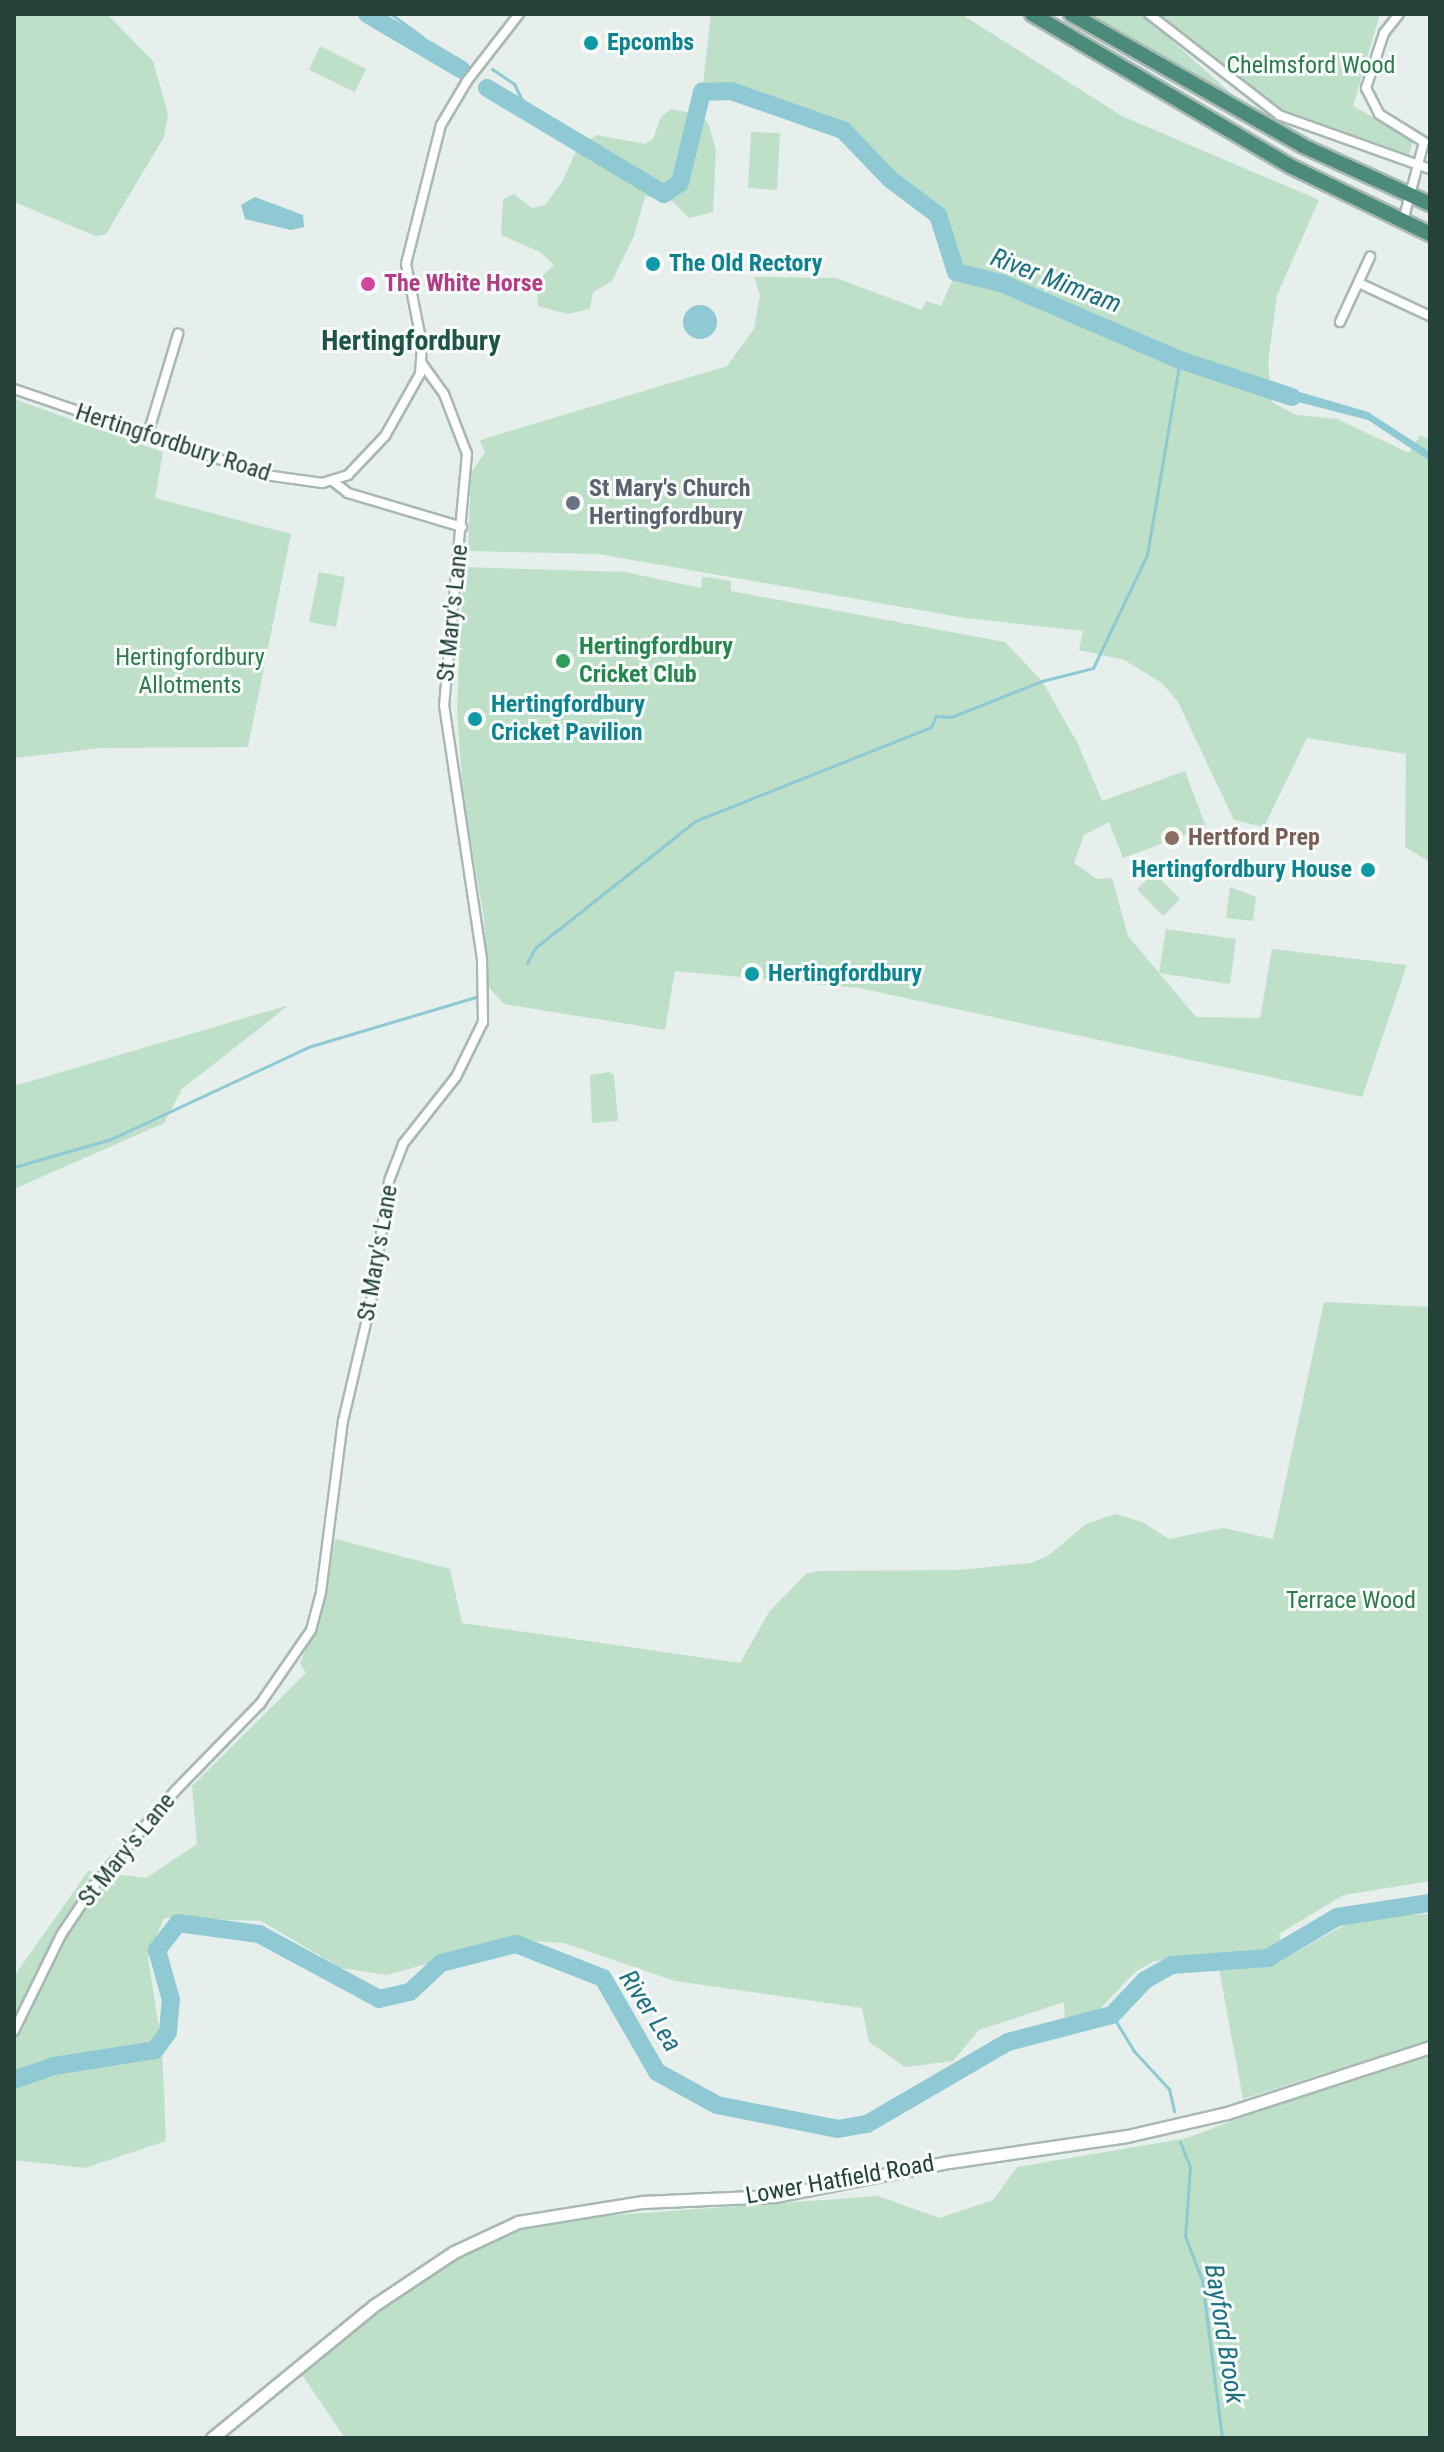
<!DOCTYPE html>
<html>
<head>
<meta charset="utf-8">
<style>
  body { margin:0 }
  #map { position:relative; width:1444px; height:2452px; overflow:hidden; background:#e6efeb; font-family:"Roboto Condensed",sans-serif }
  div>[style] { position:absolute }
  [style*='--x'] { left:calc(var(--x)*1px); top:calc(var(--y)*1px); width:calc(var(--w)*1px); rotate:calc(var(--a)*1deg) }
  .green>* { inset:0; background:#bfe0c8 }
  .water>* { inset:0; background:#8ec9d4 }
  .round { border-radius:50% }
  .stream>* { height:3px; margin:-1.5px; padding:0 1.5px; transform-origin:1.5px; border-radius:1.5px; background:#8ec9d4 }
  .river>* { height:18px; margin:-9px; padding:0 9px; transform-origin:9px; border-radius:9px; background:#8ec9d4 }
  .roads { filter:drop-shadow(2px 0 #a8b8b2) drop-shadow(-2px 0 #a8b8b2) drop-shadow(0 2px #a8b8b2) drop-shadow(0 -2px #a8b8b2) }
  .minor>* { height:8px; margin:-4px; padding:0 4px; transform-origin:4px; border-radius:4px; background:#fff }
  .secondary>* { height:11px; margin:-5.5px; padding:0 5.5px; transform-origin:5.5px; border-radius:5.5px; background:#fff }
  .trunk>* { height:14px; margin:-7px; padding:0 7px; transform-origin:7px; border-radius:7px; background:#4c8a7c }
  .dots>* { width:22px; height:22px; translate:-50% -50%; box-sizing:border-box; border:4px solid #f7fbf9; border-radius:50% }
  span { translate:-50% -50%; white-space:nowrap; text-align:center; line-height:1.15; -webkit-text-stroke:6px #f7fbf9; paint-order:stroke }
  .culture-label { font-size:24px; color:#0d838f; font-weight:700 }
  .left { translate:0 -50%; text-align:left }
  .right { translate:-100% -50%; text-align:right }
  .park-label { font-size:24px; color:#2d7a4b }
  .hotel-label { font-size:24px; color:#b23c85; font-weight:700 }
  .street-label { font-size:24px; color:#24423a }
  .worship-label { font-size:24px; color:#5b616d; font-weight:700 }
  .leisure-label { font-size:24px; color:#27864d; font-weight:700 }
  .education-label { font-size:24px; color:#785e54; font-weight:700 }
  .water-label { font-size:26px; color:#1c6f80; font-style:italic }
  .quarter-label { font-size:28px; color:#1f5548; font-weight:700 }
  .frame { position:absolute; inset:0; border:16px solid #24423a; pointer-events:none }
</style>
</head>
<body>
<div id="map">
  <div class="green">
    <div style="clip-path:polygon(14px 14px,107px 14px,153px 61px,168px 114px,164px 137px,106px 234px,96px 236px,14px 202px)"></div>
    <div style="clip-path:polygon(711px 14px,961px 14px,1122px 116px,1319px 200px,1277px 295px,1268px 363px,1272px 402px,1296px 415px,1337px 419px,1409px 453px,1420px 435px,1430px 440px,1430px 862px,1405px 847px,1406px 754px,1307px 738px,1264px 827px,1234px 820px,1178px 702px,1162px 683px,1124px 660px,1079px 650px,1083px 631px,965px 618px,598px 554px,468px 551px,471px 473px,485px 452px,480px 440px,727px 366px,754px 329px,760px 295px,754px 277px,836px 278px,922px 310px,926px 301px,941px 306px,956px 272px,937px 215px,894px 182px,843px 130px,731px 91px,702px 92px)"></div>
    <div style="clip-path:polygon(1088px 14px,1142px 14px,1236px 98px,1154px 51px)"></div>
    <div style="clip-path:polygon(1160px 14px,1380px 14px,1353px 106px,1413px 139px,1409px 155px,1276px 107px)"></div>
    <div style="clip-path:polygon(320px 46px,366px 69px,355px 92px,309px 70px)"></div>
    <div style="clip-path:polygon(671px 109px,701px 115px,709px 125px,716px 151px,713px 212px,689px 218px,672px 201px,645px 196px,634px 236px,612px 281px,593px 292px,590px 309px,567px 314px,538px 306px,537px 281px,554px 265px,540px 252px,501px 235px,503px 199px,514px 194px,532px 208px,545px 205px,562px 182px,578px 147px,597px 135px,645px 144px,653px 139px,661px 117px)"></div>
    <div style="clip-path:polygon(751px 132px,780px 133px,777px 190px,748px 188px)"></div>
    <div style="clip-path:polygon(14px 399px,163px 452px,155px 498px,291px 534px,248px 747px,101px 748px,14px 758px)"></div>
    <div style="clip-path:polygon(463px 567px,625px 572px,701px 588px,702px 577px,714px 578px,731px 581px,731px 591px,1005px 642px,1042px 681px,1078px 744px,1102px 801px,1185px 771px,1206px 827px,1123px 858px,1109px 822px,1084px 835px,1074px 863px,1097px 879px,1112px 878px,1128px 936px,1196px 1017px,1260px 1018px,1272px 949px,1407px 965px,1362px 1097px,859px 988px,675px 971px,665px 1030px,504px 1004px,487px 985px,484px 919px,463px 795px,457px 710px)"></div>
    <div style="clip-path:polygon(319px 572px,345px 577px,336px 627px,309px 622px)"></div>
    <div style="clip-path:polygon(1154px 873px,1180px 899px,1163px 916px,1137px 889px)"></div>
    <div style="clip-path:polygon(1230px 887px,1256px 897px,1253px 921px,1226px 918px)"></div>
    <div style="clip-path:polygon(1166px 929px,1236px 939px,1230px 984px,1159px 973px)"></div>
    <div style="clip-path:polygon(289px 1005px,182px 1089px,164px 1123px,14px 1189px,14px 1086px)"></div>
    <div style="clip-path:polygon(609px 1072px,614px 1075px,618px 1121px,592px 1123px,590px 1075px)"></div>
    <div style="clip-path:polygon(1324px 1302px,1430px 1307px,1430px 1881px,1344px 1895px,1279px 1934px,1281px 1942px,1263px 1951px,1154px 1961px,1135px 1972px,1098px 2011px,1065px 2019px,1064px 2002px,979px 2030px,953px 2061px,905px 2067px,869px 2042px,862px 2008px,675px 1981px,564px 1943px,513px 1940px,387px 1975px,341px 1968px,261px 1921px,164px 1918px,148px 1957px,162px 2047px,166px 2141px,85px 2168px,14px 2160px,15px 1975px,88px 1871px,146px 1878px,197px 1844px,192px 1786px,306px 1673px,300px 1663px,321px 1616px,335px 1539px,450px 1569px,462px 1623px,740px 1663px,769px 1612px,806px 1574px,818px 1571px,959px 1570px,1031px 1563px,1048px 1556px,1086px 1524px,1115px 1514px,1142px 1522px,1169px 1539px,1223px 1528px,1273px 1539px)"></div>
    <div style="clip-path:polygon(1430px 1914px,1430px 2040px,1243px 2099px,1219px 1969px,1275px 1964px,1357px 1918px)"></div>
    <div style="clip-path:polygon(1430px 2055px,1430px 2438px,345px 2438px,298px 2369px,450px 2261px,507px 2233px,560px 2219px,878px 2196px,939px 2218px,993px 2200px,1017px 2167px,1187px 2138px,1345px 2078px)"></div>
  </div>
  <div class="water">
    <div style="clip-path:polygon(255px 197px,303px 215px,304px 227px,291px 230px,245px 219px,241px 205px)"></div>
    <div class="round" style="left:683px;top:305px;width:34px;height:34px"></div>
    <div style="clip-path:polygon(1269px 383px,1368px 412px,1430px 452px,1430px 461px,1368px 420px,1271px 395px)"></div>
  </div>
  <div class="stream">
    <div style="--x:391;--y:14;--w:39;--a:36"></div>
    <div style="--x:492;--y:69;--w:27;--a:34"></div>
    <div style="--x:514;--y:84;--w:33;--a:63"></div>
    <div style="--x:527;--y:963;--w:17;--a:-62"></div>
    <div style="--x:535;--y:948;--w:204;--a:-38.4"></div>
    <div style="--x:695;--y:821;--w:254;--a:-21.7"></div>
    <div style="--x:931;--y:727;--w:12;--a:-66"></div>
    <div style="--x:936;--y:716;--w:15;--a:4"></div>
    <div style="--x:951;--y:717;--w:98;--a:-21.6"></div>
    <div style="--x:1042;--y:681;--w:53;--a:-14.3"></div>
    <div style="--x:1093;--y:668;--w:125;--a:-64.5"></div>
    <div style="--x:1147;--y:555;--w:198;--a:-80.4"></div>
    <div style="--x:14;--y:1167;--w:101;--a:-16.1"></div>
    <div style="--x:111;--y:1139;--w:217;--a:-25"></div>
    <div style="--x:308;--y:1047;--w:175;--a:-16.6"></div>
    <div style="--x:1112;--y:2015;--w:42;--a:58.6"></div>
    <div style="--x:1134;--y:2051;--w:52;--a:47.4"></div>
    <div style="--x:1169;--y:2089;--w:23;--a:77"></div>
    <div style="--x:1180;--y:2142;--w:27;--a:68"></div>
    <div style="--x:1190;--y:2167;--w:69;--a:94.1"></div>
    <div style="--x:1185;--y:2236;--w:47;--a:68.9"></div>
    <div style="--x:1202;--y:2280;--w:159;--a:82.8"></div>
  </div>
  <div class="river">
    <div style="--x:367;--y:14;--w:110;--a:30.5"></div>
    <div style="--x:487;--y:88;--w:206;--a:30.9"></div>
    <div style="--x:664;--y:194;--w:19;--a:-35"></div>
    <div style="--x:680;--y:183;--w:94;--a:-76.4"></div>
    <div style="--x:702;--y:92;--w:29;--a:-2"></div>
    <div style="--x:731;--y:91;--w:119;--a:19.2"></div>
    <div style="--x:843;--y:130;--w:68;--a:46.2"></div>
    <div style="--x:890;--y:179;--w:60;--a:36.9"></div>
    <div style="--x:938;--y:215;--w:60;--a:72.5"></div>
    <div style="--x:956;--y:272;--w:46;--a:13.7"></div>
    <div style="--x:1001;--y:283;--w:195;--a:23.3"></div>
    <div style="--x:1180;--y:360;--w:118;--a:18.3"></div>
    <div style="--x:14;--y:2080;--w:42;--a:-19.3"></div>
    <div style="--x:54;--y:2066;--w:102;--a:-9"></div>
    <div style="--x:155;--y:2050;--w:22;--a:-54"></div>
    <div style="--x:168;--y:2032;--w:32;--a:-85"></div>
    <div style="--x:171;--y:2000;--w:52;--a:-105.6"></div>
    <div style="--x:157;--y:1950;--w:34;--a:-52"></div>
    <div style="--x:178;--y:1923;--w:82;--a:7.7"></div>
    <div style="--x:259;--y:1934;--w:136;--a:28.4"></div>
    <div style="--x:379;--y:1999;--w:32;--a:-13"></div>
    <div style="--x:410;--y:1992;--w:42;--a:-43.1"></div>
    <div style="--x:441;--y:1963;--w:77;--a:-14.2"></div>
    <div style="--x:516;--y:1944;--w:93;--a:21.3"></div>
    <div style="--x:603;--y:1978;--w:108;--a:60.1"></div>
    <div style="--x:657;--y:2072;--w:68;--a:28.8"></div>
    <div style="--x:717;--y:2105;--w:123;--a:11.2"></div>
    <div style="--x:838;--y:2129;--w:29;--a:-10"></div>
    <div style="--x:867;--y:2124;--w:163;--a:-30.2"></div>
    <div style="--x:1008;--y:2042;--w:107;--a:-14.6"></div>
    <div style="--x:1112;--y:2015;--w:48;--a:-46.7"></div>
    <div style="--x:1145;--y:1980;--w:31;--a:-29"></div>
    <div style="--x:1172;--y:1965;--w:96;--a:-4.2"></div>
    <div style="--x:1268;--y:1958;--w:80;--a:-30.7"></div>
    <div style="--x:1337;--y:1917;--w:94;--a:-8.6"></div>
  </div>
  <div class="roads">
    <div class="minor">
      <div style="--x:1149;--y:14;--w:165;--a:37.8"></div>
      <div style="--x:1279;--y:115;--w:160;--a:19.7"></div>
      <div style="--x:1399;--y:14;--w:24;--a:128"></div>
      <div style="--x:1384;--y:33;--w:58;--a:108.1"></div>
      <div style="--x:1366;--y:88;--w:29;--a:63"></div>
      <div style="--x:1379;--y:114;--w:53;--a:31.9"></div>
      <div style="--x:1424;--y:142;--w:82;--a:104.9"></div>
      <div style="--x:1361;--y:284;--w:76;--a:24.9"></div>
      <div style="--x:1340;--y:322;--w:72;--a:-65.2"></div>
      <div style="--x:14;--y:389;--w:265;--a:18.9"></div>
      <div style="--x:265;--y:475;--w:58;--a:8"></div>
      <div style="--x:322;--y:483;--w:27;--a:-17"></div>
      <div style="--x:348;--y:475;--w:54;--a:-46.5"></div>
      <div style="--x:385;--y:436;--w:71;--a:-60.6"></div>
      <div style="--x:420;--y:374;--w:30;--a:-86"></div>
      <div style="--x:422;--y:344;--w:82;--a:-101.3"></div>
      <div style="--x:406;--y:264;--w:143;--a:-75.9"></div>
      <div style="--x:441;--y:125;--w:51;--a:-59.4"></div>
      <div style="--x:467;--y:81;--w:85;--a:-52.2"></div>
      <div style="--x:147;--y:437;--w:108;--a:-73.2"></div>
      <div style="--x:334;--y:482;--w:18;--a:38"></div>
      <div style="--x:348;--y:493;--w:119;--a:16.6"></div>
      <div style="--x:14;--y:2031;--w:107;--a:-63.9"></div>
      <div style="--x:61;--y:1935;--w:63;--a:-56.1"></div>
      <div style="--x:96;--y:1883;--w:121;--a:-49.3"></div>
      <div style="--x:175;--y:1791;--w:122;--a:-45.7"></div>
      <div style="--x:260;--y:1704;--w:90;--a:-55.4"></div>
      <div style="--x:311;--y:1630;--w:39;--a:-75"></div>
      <div style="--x:321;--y:1592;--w:172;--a:-82.7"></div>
      <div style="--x:343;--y:1421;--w:122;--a:-76.8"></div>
      <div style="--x:371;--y:1302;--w:122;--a:-81.5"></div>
      <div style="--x:389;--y:1181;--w:40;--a:-69"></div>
      <div style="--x:403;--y:1144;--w:85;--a:-51.7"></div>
      <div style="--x:456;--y:1077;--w:61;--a:-63.9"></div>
      <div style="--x:483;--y:1022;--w:63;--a:-90.9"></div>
      <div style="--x:482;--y:959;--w:256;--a:-98.5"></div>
      <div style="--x:444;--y:706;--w:253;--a:-84.8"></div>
      <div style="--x:467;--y:454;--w:64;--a:-111"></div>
      <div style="--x:444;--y:394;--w:37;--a:-126"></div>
    </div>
    <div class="secondary">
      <div style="--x:212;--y:2438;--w:208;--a:-39.3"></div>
      <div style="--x:373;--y:2306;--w:97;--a:-33.7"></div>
      <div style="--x:454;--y:2252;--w:71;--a:-25.1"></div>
      <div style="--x:518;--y:2222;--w:126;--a:-9.2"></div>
      <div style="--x:642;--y:2202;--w:133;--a:-2.6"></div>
      <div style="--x:775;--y:2196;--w:177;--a:-11.1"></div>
      <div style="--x:949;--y:2162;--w:180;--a:-8.3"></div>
      <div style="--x:1127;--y:2136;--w:103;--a:-13"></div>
      <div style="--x:1227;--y:2113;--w:213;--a:-18"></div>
    </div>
    <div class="trunk">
      <div style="--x:1032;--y:14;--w:299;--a:30.5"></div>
      <div style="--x:1290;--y:166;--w:156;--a:25.9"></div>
      <div style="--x:1071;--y:14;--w:267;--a:29.6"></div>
      <div style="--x:1303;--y:146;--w:140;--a:24.5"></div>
    </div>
  </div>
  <div class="dots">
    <div style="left:591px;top:43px;background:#0f9aa8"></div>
    <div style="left:653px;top:264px;background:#0f9aa8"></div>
    <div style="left:368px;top:284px;background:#d1479c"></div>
    <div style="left:573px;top:503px;background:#6b7280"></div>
    <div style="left:563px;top:661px;background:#2e9e5b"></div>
    <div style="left:475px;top:719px;background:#0f9aa8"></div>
    <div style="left:1172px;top:838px;background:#8d6e63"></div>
    <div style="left:1368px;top:870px;background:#0f9aa8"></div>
    <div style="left:752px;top:974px;background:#0f9aa8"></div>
  </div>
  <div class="culture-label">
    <span class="left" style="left:607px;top:43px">Epcombs</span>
    <span class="left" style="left:669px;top:264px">The Old Rectory</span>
    <span class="left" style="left:491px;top:719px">Hertingfordbury<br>Cricket Pavilion</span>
    <span class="right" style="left:1352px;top:870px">Hertingfordbury House</span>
    <span class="left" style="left:768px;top:974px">Hertingfordbury</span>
  </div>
  <div class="park-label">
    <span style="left:1311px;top:66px">Chelmsford Wood</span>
    <span style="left:190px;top:672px">Hertingfordbury<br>Allotments</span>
    <span style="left:1351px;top:1601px">Terrace Wood</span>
  </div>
  <div class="hotel-label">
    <span class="left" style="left:384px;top:284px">The White Horse</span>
  </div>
  <div class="street-label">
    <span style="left:173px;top:443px;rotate:18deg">Hertingfordbury Road</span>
    <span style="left:453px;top:613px;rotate:-84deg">St Mary's Lane</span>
    <span style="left:378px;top:1253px;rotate:-80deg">St Mary's Lane</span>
    <span style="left:127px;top:1850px;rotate:-51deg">St Mary's Lane</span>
    <span style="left:840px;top:2180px;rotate:-10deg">Lower Hatfield Road</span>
  </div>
  <div class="worship-label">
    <span class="left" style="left:589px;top:503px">St Mary's Church<br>Hertingfordbury</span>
  </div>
  <div class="leisure-label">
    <span class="left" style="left:579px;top:661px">Hertingfordbury<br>Cricket Club</span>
  </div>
  <div class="education-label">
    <span class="left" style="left:1188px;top:838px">Hertford Prep</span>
  </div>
  <div class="water-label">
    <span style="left:1056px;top:281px;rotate:21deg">River Mimram</span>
    <span style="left:650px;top:2011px;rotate:57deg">River Lea</span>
    <span style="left:1224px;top:2334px;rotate:81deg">Bayford Brook</span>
  </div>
  <div class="quarter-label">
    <span style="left:411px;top:341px">Hertingfordbury</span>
  </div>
  <div class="frame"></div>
</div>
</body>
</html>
